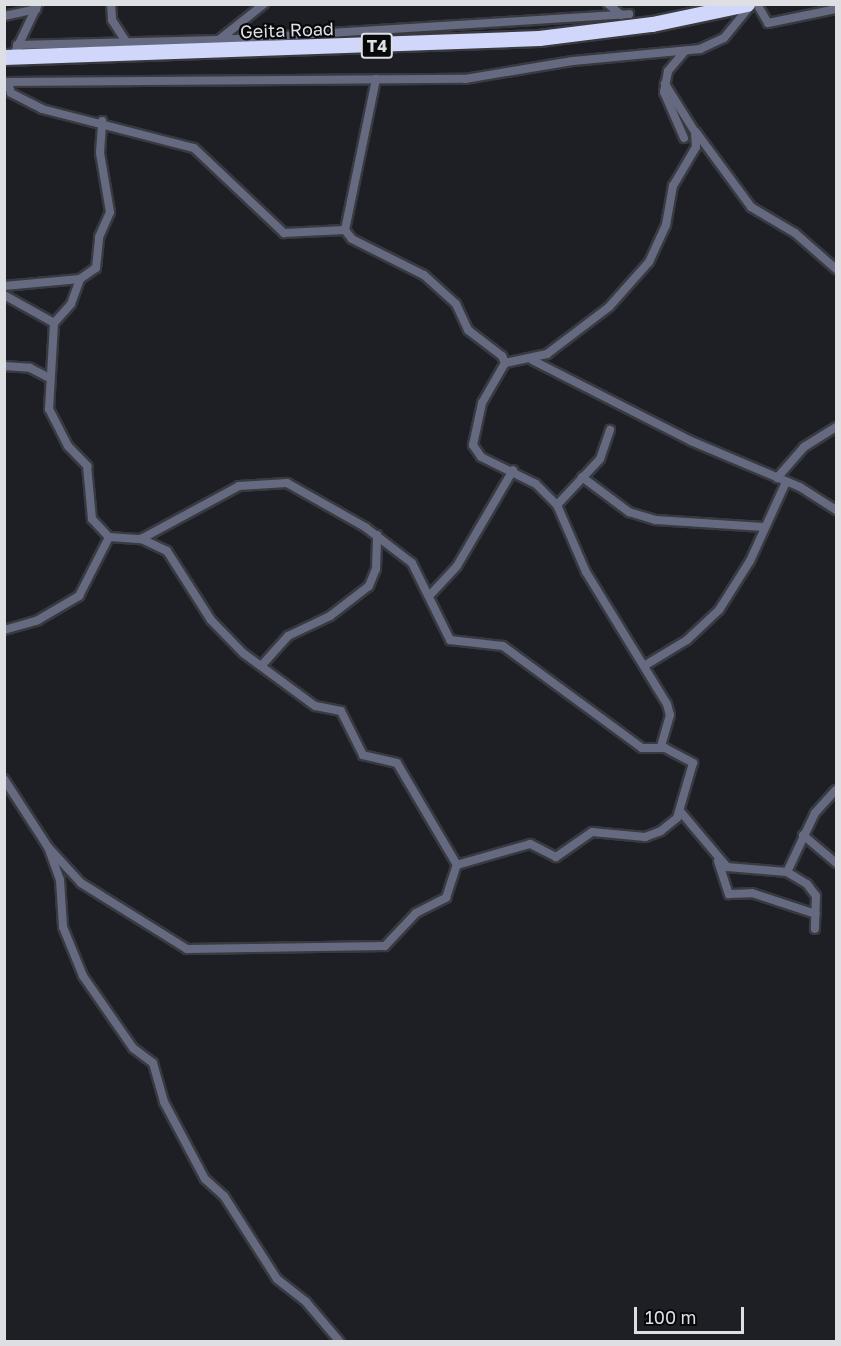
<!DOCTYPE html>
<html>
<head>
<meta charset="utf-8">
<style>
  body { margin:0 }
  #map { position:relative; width:841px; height:1346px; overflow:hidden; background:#1d1f25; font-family:"Golos Text",sans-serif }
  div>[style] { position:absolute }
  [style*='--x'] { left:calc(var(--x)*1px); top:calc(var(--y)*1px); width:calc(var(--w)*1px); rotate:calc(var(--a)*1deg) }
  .roads { filter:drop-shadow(2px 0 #383a40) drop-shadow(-2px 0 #383a40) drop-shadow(0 2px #383a40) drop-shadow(0 -2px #383a40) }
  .street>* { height:8px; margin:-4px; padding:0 4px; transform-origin:4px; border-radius:4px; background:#666a81 }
  .highway>* { height:15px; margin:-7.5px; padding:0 7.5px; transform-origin:7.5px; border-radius:7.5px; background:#d0d7fa }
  span { translate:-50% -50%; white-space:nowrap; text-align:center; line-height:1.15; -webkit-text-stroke:4.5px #08090b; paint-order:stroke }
  .shield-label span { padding:2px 4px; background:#08090b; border:2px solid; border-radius:4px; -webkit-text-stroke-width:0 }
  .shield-label { font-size:16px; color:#dddfe3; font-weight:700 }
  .street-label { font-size:18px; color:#dddfe3 }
  .frame { position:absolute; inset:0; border:6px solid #dddfe3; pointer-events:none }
  .scale { position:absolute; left:634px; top:1307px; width:110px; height:27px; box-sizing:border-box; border:3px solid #dddfe3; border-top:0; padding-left:8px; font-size:18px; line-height:21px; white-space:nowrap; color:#dddfe3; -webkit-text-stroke:4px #08090b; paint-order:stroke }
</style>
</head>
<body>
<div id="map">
  <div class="roads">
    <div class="street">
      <div style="--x:111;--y:4;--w:16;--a:86"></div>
      <div style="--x:112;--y:20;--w:24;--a:57"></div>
      <div style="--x:608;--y:4;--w:17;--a:40"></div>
      <div style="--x:757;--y:4;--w:22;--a:60"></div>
      <div style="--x:768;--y:23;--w:69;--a:-11.6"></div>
      <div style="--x:4;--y:16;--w:33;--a:-12"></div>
      <div style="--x:220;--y:39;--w:56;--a:-38.5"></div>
      <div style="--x:17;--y:45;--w:201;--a:-1.4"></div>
      <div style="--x:218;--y:40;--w:412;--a:-3.6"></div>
      <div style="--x:16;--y:50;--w:51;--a:-64.4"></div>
      <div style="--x:376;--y:79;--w:154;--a:101.6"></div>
      <div style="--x:345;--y:230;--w:11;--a:52"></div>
      <div style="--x:352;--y:239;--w:80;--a:26.6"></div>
      <div style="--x:424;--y:275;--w:43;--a:42.2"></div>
      <div style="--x:456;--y:304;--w:29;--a:65"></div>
      <div style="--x:468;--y:330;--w:43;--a:37.4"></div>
      <div style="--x:502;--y:356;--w:8;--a:67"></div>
      <div style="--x:505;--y:363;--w:46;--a:119.9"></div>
      <div style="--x:482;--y:403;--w:43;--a:102.1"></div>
      <div style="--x:473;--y:445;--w:14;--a:56"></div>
      <div style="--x:481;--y:457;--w:61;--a:26.1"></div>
      <div style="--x:536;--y:484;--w:30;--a:45"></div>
      <div style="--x:557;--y:505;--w:73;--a:66.6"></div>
      <div style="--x:586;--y:572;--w:155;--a:58.5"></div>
      <div style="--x:667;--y:704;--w:11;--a:75"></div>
      <div style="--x:670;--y:715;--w:33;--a:106"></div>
      <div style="--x:4;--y:82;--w:461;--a:-0.4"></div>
      <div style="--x:465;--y:79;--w:109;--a:-9.5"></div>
      <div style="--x:573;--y:61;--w:128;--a:-5.4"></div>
      <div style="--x:700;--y:49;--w:26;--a:-25"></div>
      <div style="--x:724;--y:38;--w:43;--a:-50.7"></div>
      <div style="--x:8;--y:82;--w:11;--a:75"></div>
      <div style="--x:11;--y:93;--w:35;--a:27"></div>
      <div style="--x:42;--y:109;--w:157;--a:14.4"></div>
      <div style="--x:194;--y:148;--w:124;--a:43.4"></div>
      <div style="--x:284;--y:233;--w:61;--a:-2.8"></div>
      <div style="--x:696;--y:132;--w:93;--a:53.7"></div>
      <div style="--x:751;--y:207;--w:51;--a:30.6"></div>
      <div style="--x:795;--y:233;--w:55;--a:41.3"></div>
      <div style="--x:684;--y:138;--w:50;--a:-113.5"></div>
      <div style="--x:664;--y:92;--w:21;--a:-79"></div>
      <div style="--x:668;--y:71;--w:25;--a:-50"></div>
      <div style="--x:4;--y:286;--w:76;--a:-5.3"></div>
      <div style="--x:4;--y:295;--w:57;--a:29.2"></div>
      <div style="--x:54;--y:323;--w:86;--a:93.3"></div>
      <div style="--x:49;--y:409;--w:42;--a:62.8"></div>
      <div style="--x:68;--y:446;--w:28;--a:46"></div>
      <div style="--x:87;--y:466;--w:53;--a:84.6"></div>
      <div style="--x:92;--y:519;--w:25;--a:47"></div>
      <div style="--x:109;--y:537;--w:32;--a:4"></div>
      <div style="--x:141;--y:539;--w:111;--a:-28.4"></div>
      <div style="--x:239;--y:486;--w:48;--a:-3.6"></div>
      <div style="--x:287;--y:483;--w:90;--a:29.4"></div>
      <div style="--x:365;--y:527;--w:59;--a:37.5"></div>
      <div style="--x:412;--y:563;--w:86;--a:63.7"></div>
      <div style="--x:450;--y:640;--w:53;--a:6.5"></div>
      <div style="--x:503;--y:646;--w:172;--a:36.3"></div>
      <div style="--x:642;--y:748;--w:23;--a:0"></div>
      <div style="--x:665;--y:748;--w:32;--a:28"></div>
      <div style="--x:693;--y:763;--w:57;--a:106.2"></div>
      <div style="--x:677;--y:818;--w:21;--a:141"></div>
      <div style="--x:661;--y:831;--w:17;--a:159"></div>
      <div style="--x:645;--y:837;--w:53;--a:-174.6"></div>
      <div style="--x:592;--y:832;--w:44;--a:145.2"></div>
      <div style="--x:556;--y:857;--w:29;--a:-153"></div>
      <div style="--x:530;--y:844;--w:76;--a:164"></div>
      <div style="--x:54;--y:323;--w:25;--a:-48"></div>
      <div style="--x:71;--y:304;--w:27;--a:-70"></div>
      <div style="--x:80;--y:279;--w:19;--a:-35"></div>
      <div style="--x:96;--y:268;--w:31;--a:-84"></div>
      <div style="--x:99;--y:237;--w:27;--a:-66"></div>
      <div style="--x:110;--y:212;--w:60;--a:-99.6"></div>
      <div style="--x:100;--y:153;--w:32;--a:-86"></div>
      <div style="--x:532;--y:360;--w:178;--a:27"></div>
      <div style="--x:691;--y:441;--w:118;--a:22.9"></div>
      <div style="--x:800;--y:487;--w:43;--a:32.6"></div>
      <div style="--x:505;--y:363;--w:43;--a:-12.1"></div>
      <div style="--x:547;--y:354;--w:78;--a:-37.2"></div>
      <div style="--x:609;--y:307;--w:60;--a:-48.4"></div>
      <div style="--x:649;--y:262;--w:41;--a:-65.3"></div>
      <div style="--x:666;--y:225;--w:40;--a:-80"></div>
      <div style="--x:673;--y:186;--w:45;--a:-59.5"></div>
      <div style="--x:696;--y:147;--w:15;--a:-94"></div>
      <div style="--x:695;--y:132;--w:57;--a:-122"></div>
      <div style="--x:4;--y:366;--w:26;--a:4"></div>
      <div style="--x:30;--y:368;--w:20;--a:27"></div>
      <div style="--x:582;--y:477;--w:59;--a:36.7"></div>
      <div style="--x:629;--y:512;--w:28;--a:17"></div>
      <div style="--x:656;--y:520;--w:107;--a:3.7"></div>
      <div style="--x:777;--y:478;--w:41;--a:-48.9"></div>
      <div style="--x:804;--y:447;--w:38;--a:-32"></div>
      <div style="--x:557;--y:505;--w:63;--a:-46.9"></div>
      <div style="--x:600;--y:459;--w:31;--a:-71"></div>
      <div style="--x:431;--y:594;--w:38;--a:-47"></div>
      <div style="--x:457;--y:566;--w:111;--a:-59.7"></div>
      <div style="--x:4;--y:630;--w:35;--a:-16"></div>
      <div style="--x:38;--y:620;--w:48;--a:-30.3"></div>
      <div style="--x:79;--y:596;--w:66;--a:-63"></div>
      <div style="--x:262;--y:665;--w:39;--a:-48"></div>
      <div style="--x:288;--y:636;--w:47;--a:-25.5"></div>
      <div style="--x:330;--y:616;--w:49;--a:-37.6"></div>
      <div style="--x:369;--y:586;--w:18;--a:-68"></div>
      <div style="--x:376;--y:569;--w:34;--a:-88"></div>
      <div style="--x:644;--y:666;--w:50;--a:-31.2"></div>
      <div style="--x:687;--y:640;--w:44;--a:-43.2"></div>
      <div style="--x:719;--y:610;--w:58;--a:-57.7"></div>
      <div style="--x:750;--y:561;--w:87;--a:-65.5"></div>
      <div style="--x:4;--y:779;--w:81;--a:57.1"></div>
      <div style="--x:48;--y:847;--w:49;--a:47.5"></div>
      <div style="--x:81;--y:883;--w:125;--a:31.9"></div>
      <div style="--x:187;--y:949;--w:198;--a:-0.9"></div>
      <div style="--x:385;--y:946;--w:45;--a:-46.8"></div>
      <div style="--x:416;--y:913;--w:34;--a:-27"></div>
      <div style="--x:446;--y:898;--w:35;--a:-72"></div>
      <div style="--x:457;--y:865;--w:118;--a:-120.5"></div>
      <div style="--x:397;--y:763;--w:35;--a:-167"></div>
      <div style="--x:363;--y:755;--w:49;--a:-116.6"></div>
      <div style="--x:341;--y:711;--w:26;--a:-169"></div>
      <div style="--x:315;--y:706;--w:89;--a:-143.6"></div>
      <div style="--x:243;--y:653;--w:46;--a:-134.1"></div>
      <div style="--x:211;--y:620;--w:82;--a:-122.5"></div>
      <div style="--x:167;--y:551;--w:29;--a:-155"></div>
      <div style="--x:680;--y:811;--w:73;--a:50"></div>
      <div style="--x:727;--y:867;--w:60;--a:4.8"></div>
      <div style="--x:787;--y:872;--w:23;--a:31"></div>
      <div style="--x:807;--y:884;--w:15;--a:53"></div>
      <div style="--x:816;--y:896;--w:33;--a:92"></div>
      <div style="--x:803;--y:835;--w:43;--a:40.3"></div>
      <div style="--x:48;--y:847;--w:35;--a:70"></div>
      <div style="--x:60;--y:880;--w:47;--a:86.3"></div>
      <div style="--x:63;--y:927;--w:53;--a:67.8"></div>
      <div style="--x:83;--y:976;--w:88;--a:55.2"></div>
      <div style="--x:133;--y:1048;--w:25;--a:37"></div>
      <div style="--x:153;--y:1063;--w:41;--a:74.2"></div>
      <div style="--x:164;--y:1102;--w:87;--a:62"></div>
      <div style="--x:205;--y:1179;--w:25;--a:42"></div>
      <div style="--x:224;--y:1196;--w:98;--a:57.4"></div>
      <div style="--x:277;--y:1279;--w:37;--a:38"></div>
      <div style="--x:306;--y:1302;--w:52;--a:49.6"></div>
      <div style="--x:718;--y:861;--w:35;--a:72"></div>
      <div style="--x:729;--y:894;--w:23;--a:-2"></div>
      <div style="--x:752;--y:893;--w:67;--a:18.2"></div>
      <div style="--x:787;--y:872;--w:65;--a:-64.6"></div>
      <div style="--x:815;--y:813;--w:31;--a:-48"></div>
    </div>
    <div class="highway">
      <div style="--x:4;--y:57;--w:535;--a:-2.03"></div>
      <div style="--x:539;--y:38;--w:114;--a:-7.1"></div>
      <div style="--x:652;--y:24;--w:97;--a:-11.9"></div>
    </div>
  </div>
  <div class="shield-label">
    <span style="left:377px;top:46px">T4</span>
  </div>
  <div class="street-label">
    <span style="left:287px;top:30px;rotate:-2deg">Geita Road</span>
  </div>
  <div class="frame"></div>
  <div class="scale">100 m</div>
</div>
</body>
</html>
